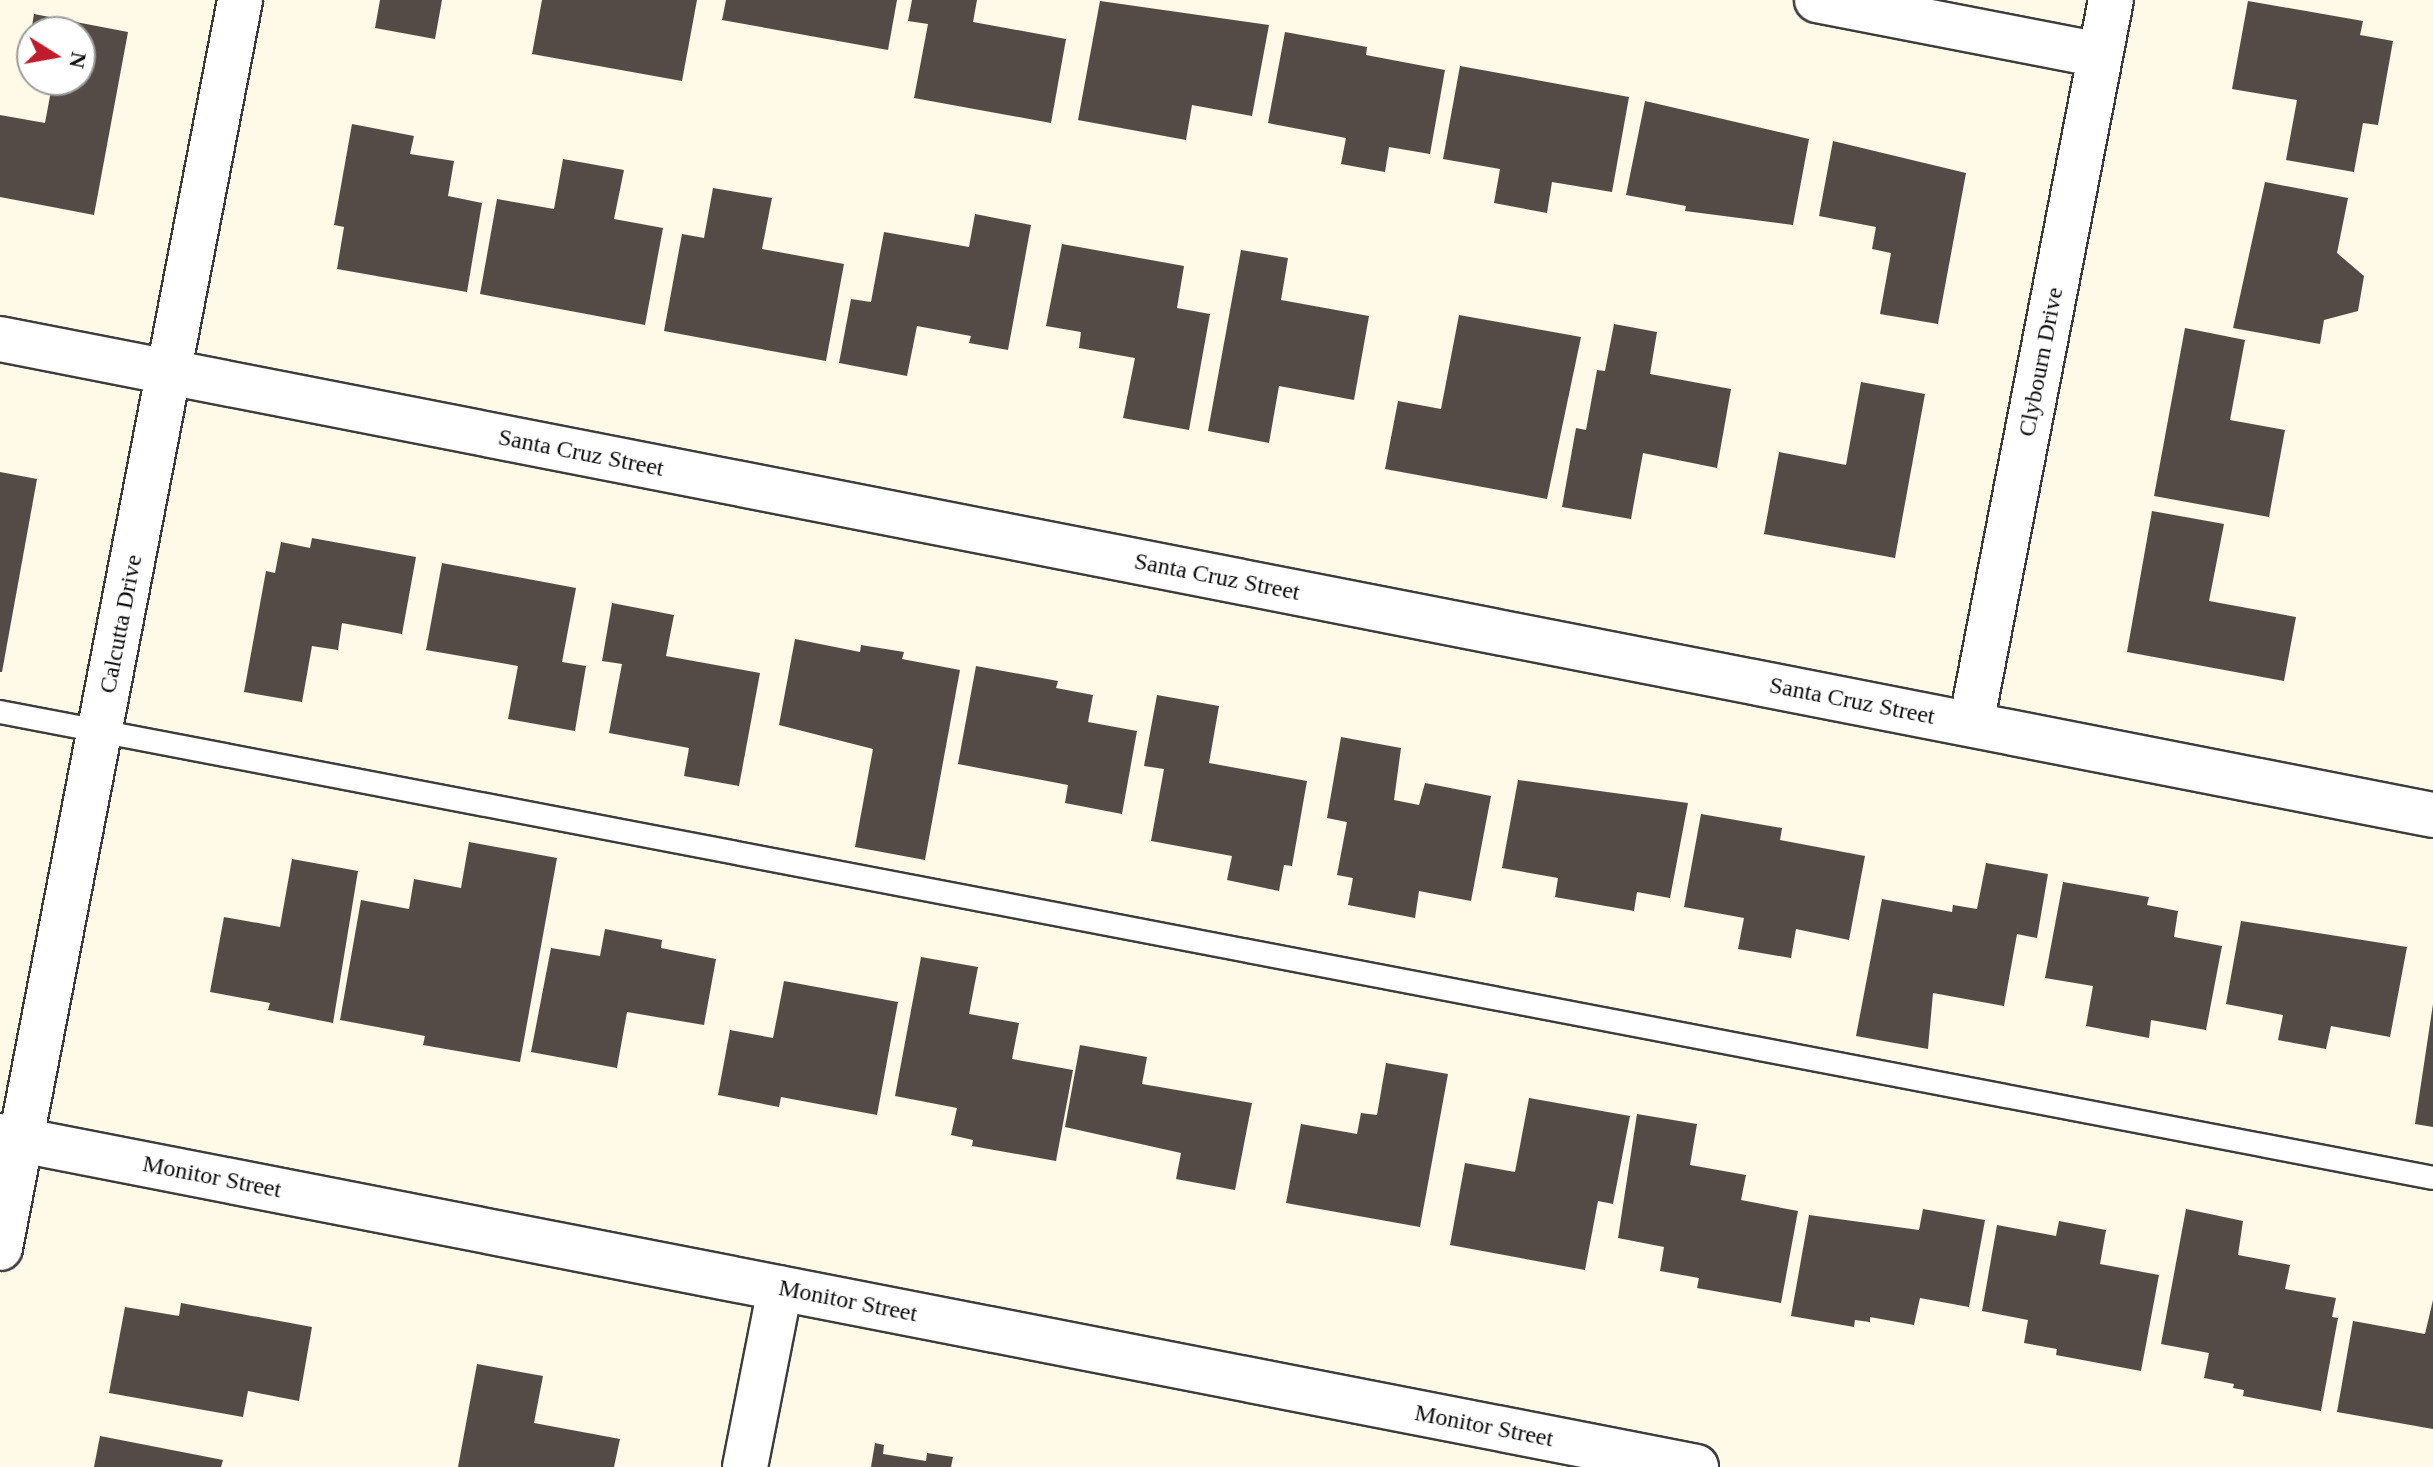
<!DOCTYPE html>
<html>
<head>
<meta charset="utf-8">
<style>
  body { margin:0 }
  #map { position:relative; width:2433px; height:1467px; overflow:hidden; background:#fff9e8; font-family:Georgia,serif }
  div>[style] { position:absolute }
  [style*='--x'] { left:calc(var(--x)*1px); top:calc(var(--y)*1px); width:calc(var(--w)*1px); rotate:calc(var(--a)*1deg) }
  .building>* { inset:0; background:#544b46 }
  .roads { filter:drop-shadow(2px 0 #3d3d3d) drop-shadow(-2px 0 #3d3d3d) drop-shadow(0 2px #3d3d3d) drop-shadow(0 -2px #3d3d3d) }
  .service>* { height:22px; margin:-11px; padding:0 11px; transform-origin:11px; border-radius:11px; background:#fff }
  .minor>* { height:44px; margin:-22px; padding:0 22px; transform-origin:22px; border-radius:22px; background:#fff }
  .tertiary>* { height:44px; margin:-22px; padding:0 22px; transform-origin:22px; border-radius:22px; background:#fff }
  span { translate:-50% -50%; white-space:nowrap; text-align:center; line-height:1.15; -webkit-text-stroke:8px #fff; paint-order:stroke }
  .street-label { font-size:24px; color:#0a0a0a }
  .north { position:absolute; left:16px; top:16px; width:80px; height:80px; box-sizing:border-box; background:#fff; border:2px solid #9d9d9d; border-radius:50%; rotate:101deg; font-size:22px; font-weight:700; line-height:32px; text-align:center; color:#0a0a0a }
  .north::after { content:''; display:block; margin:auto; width:28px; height:36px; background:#c11c2b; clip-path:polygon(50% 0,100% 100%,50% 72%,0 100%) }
</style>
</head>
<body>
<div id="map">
  <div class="building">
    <div style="clip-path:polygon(380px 0,442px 0,435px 39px,375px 28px)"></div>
    <div style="clip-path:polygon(542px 0,697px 0,682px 81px,532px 54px)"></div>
    <div style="clip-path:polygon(726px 0,897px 0,888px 50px,722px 20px)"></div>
    <div style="clip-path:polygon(912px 0,977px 0,973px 22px,1066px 39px,1051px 123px,914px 98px,928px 24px,908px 21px)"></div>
    <div style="clip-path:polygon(1100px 1px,1269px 25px,1252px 116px,1192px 105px,1186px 140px,1078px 120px)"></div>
    <div style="clip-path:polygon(2248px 1px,2363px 21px,2360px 35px,2393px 41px,2378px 125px,2363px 123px,2354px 172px,2286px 160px,2297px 100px,2232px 89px)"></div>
    <div style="clip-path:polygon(34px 14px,128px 32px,94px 215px,0 197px,0 115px,45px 123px,53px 80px,80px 80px,80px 32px,31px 32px)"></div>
    <div style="clip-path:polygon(1285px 32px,1367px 47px,1366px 55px,1445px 70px,1430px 154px,1389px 147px,1385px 172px,1341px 164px,1346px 138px,1268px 123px)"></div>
    <div style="clip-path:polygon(1460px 66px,1629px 97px,1612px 192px,1552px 182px,1547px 213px,1494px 203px,1500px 169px,1443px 159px)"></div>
    <div style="clip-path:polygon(1645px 101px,1809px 139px,1793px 225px,1685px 211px,1686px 206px,1626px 195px)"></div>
    <div style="clip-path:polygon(352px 124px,414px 136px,410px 154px,454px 161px,448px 196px,482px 203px,467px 292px,337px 269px,344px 227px,334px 225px)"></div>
    <div style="clip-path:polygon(1833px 141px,1966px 173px,1938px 324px,1880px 314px,1891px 253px,1872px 249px,1876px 227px,1819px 216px)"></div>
    <div style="clip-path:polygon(563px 159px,624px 170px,614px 219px,663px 228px,645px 325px,480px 294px,497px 199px,554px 209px)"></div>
    <div style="clip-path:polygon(2265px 182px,2348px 198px,2337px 253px,2364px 276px,2358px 311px,2324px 320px,2320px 344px,2233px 328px)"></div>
    <div style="clip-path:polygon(713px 188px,772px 198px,762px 249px,844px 264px,826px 361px,664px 331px,682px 234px,704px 238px)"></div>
    <div style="clip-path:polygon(975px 214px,1031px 225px,1008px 350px,969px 343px,971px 336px,917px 326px,907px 376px,839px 363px,851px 299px,871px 302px,884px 232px,969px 247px)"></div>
    <div style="clip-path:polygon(1062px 244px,1184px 266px,1177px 308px,1210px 314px,1189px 430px,1123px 418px,1135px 358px,1079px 348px,1081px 332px,1046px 326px)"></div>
    <div style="clip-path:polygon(1241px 250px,1288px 258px,1281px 300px,1369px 316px,1354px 400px,1279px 386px,1269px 443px,1208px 431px)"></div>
    <div style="clip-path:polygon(1459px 315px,1581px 337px,1547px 499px,1385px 469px,1398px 401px,1441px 409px)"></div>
    <div style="clip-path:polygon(1614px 324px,1657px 332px,1650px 374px,1731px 389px,1717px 468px,1643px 453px,1631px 519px,1562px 507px,1576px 428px,1586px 430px,1597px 370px,1605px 371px)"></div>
    <div style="clip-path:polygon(2185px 328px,2245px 340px,2230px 420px,2285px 430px,2269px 517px,2154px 496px)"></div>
    <div style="clip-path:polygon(1861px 382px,1925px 394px,1895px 558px,1764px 534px,1779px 452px,1846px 465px)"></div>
    <div style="clip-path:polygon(0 472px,37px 479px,2px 672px,0 672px)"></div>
    <div style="clip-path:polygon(2152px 511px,2224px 524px,2209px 601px,2296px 617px,2284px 681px,2127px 652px)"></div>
    <div style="clip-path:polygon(312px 538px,416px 557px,402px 634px,342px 623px,338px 650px,312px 646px,302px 702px,244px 692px,266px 571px,275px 573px,281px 542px,310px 548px)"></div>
    <div style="clip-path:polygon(442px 563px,576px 588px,562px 662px,586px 666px,575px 731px,508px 719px,518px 666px,426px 650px)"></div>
    <div style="clip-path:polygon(612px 603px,674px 615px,666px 656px,760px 673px,739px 786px,684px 776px,689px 748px,609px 733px,622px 664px,602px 661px)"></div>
    <div style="clip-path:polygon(795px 639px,860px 652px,861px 645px,904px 652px,902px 659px,960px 670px,925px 860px,855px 847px,873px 749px,779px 725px)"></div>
    <div style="clip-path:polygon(976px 666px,1058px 681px,1056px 688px,1093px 695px,1088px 722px,1137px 731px,1122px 814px,1065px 803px,1068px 785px,958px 764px)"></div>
    <div style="clip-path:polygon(1157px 695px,1219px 706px,1209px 763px,1307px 781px,1292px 866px,1284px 865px,1279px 891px,1227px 880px,1232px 856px,1151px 841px,1164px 769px,1144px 766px)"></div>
    <div style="clip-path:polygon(1341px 737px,1401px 748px,1394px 800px,1419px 805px,1425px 783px,1491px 796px,1471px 901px,1419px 891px,1415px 918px,1348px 905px,1353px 878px,1337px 875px,1347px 822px,1327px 818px)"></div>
    <div style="clip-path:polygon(1518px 780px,1688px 803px,1670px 898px,1637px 892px,1634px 911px,1555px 897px,1558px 878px,1502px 868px)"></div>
    <div style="clip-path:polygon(1701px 814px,1782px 828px,1780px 840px,1865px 856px,1849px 940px,1796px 929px,1791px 958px,1738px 949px,1744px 918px,1684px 907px)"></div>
    <div style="clip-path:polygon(469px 842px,557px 858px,520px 1062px,423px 1045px,425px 1036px,340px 1020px,361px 900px,409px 909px,414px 879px,461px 888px)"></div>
    <div style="clip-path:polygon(292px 859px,358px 871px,333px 1023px,268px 1010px,270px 1003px,210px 992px,224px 917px,280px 927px)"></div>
    <div style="clip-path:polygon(1986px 863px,2048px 874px,2037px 938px,2017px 934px,2004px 1006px,1933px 993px,1928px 1049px,1856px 1036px,1882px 899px,1952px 912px,1953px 905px,1977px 909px)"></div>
    <div style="clip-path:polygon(2063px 882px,2149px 897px,2147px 905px,2178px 911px,2174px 937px,2222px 946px,2206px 1030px,2151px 1020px,2149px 1038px,2086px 1026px,2093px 986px,2045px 978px)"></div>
    <div style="clip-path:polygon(2241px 921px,2407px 947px,2390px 1037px,2331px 1026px,2326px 1049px,2278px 1040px,2283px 1015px,2226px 1004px)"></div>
    <div style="clip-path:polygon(605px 929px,662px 940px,661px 948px,716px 959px,704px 1025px,627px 1012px,617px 1068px,531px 1052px,551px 948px,600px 956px)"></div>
    <div style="clip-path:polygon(921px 957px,978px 967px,969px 1014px,1019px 1023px,1012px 1059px,1073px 1070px,1056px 1161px,972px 1146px,973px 1140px,951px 1135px,957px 1108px,895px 1096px)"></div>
    <div style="clip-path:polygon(784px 981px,898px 1002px,877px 1115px,781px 1097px,779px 1107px,718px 1095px,730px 1030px,773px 1038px)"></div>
    <div style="clip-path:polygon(2433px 1004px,2433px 1127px,2415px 1124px)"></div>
    <div style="clip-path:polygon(1080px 1045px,1147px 1057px,1142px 1084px,1252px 1103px,1235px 1190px,1176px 1179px,1181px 1153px,1065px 1127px)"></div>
    <div style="clip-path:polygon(1386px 1063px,1448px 1074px,1420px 1227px,1286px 1203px,1301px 1124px,1357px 1134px,1361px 1113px,1377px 1115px)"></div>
    <div style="clip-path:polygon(1529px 1098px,1630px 1116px,1613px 1204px,1598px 1201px,1585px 1270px,1450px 1245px,1465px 1163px,1515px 1172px)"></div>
    <div style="clip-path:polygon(1637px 1114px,1697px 1124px,1690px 1165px,1746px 1175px,1741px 1200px,1798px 1211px,1781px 1303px,1697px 1288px,1699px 1278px,1660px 1271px,1664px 1247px,1618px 1238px)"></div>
    <div style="clip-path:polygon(1923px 1209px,1985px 1220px,1969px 1307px,1920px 1298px,1914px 1325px,1870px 1317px,1870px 1322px,1855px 1320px,1854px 1327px,1791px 1316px,1809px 1215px,1919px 1230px)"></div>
    <div style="clip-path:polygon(2186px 1209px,2243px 1221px,2238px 1255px,2290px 1265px,2285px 1289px,2336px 1298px,2332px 1317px,2338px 1318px,2321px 1411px,2243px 1396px,2244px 1390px,2233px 1388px,2234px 1384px,2204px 1378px,2209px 1353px,2161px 1344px)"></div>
    <div style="clip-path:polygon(2059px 1221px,2106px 1230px,2100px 1264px,2159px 1275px,2141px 1371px,2056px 1355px,2057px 1349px,2024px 1343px,2028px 1320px,1982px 1311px,1997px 1225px,2056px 1236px)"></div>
    <div style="clip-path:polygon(2433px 1300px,2433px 1429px,2337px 1412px,2353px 1321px,2425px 1334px)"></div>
    <div style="clip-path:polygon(181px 1303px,312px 1327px,299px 1401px,248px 1391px,243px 1417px,109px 1393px,125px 1307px,179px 1316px)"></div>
    <div style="clip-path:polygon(477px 1364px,543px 1376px,534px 1423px,620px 1439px,614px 1467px,458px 1467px)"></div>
    <div style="clip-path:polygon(100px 1436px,223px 1460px,221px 1467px,94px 1467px)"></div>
    <div style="clip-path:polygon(875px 1443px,884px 1445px,883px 1454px,926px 1461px,927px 1453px,953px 1457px,951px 1467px,871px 1467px)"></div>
  </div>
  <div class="roads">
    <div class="service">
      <div style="--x:0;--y:712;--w:2477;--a:10.84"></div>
    </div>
    <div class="minor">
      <div style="--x:1817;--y:0;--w:288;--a:11"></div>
      <div style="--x:0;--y:339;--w:2479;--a:11.07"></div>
      <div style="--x:1971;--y:724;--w:737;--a:-79.06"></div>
      <div style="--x:0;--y:1248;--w:1271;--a:-79.11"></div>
      <div style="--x:745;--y:1467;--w:182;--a:-78.9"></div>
    </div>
    <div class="tertiary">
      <div style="--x:0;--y:1136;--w:1728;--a:11.04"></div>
    </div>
  </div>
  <div class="street-label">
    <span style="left:2041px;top:362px;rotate:-79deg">Clybourn Drive</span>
    <span style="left:581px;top:453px;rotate:11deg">Santa Cruz Street</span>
    <span style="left:1217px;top:577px;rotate:11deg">Santa Cruz Street</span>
    <span style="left:121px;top:624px;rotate:-79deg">Calcutta Drive</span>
    <span style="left:1852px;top:701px;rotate:11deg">Santa Cruz Street</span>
    <span style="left:212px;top:1177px;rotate:11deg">Monitor Street</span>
    <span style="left:848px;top:1301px;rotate:11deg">Monitor Street</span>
    <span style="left:1484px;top:1426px;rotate:11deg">Monitor Street</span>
  </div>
  <div class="north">N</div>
</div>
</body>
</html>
